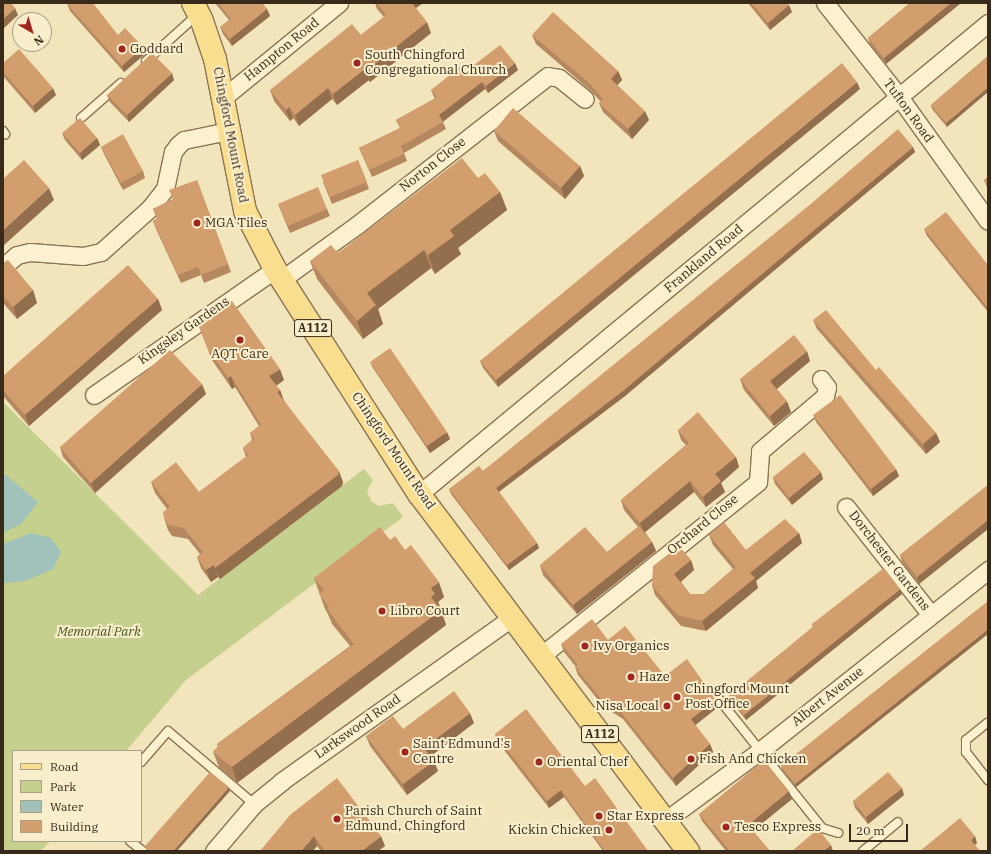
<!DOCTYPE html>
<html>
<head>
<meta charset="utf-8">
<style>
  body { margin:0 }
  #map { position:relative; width:991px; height:854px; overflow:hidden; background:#f2e5bc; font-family:"IBM Plex Serif",serif }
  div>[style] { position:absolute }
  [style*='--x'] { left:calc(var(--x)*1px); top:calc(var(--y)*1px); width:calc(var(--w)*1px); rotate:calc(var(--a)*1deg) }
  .green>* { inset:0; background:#c5d08f }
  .water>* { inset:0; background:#a0c2ba }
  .roads { filter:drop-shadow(1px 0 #8a7454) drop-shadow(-1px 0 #8a7454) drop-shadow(0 1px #8a7454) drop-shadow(0 -1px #8a7454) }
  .lane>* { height:8px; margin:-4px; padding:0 4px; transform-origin:4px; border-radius:4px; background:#fcf1cf }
  .street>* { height:17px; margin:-8.5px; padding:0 8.5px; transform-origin:8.5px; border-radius:8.5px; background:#fcf1cf }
  .primary>* { height:22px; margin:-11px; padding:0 11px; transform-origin:11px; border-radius:11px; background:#f9de8f }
  .wall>* { inset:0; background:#b5885f }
  .shaded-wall>* { inset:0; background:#946f4d }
  .building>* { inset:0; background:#d39e6e }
  .dots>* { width:11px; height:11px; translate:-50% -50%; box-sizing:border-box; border:2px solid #f8eecc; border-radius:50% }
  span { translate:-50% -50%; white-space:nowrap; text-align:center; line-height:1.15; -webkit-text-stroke:4px #f8eecc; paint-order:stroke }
  .shield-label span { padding:1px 3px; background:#f8eecc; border:1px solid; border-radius:3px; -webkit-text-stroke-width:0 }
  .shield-label { font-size:12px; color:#382a1a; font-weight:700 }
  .poi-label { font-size:13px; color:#382a1a }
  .left { translate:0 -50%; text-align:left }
  .right { translate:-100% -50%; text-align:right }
  .street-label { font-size:13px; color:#382a1a }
  .park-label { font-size:13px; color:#45561f; font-style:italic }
  .frame { position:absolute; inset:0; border:4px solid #382a1a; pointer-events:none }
  .legend { position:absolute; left:12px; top:750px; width:130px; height:92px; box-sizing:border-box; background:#f8eecc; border:1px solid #aba085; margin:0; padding:5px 7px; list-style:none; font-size:12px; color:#382a1a }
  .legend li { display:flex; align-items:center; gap:8px; height:20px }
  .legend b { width:20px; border:1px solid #aba085 }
  .north { position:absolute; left:12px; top:12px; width:40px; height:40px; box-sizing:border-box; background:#f8eecc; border:1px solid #aba085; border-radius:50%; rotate:142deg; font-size:11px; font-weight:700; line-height:16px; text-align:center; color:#382a1a }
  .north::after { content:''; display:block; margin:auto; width:14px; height:18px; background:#9f251f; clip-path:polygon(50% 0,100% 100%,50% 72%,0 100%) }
  .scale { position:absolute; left:849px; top:824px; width:59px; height:18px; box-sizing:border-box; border:2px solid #382a1a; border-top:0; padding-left:5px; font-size:12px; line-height:14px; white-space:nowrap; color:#382a1a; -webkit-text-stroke:3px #f8eecc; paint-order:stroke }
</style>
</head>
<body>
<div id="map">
  <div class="green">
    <div style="clip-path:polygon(3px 402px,198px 595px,364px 469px,373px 480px,367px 491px,371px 501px,379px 506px,393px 503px,403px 517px,186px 680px,126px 751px,13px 751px,13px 841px,50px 841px,41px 851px,3px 851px)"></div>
  </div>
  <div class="water">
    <div style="clip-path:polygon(3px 473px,38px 502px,21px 524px,3px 533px)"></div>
    <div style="clip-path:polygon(31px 533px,51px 538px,61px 552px,53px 569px,25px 581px,3px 583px,3px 544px)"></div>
  </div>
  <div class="roads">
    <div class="lane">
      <div style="--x:146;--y:61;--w:69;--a:-42"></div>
      <div style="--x:81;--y:118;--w:53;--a:-41.2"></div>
      <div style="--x:3;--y:131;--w:4;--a:56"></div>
      <div style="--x:714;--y:693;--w:173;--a:51.3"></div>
      <div style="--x:822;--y:828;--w:17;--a:17"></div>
      <div style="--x:987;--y:723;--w:27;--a:141"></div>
      <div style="--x:966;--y:740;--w:12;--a:90"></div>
      <div style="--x:966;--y:752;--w:36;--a:52"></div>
      <div style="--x:141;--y:762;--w:41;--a:-48.9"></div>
      <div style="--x:168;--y:731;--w:113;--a:40.3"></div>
      <div style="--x:130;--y:841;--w:16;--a:38"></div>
      <div style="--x:863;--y:851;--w:45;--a:-39.6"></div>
    </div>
    <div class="street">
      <div style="--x:825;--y:3;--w:121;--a:51.7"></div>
      <div style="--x:900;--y:98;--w:151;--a:54.4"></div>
      <div style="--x:224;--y:97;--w:149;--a:-39.3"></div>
      <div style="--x:3;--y:267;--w:18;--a:-41"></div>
      <div style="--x:17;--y:255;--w:13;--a:-13"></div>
      <div style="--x:30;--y:252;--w:53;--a:4.3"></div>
      <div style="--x:83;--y:256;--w:18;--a:-13"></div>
      <div style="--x:101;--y:252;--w:66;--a:-41.9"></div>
      <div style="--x:150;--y:208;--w:24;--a:-52"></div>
      <div style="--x:165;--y:189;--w:38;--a:-78"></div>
      <div style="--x:173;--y:152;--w:9;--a:-54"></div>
      <div style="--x:178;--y:145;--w:8;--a:-40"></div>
      <div style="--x:184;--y:140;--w:45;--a:-11.6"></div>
      <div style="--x:281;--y:280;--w:94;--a:-35.9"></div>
      <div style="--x:357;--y:225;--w:242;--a:-38"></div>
      <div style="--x:548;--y:76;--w:11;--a:10"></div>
      <div style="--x:559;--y:78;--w:33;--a:39"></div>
      <div style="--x:94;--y:395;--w:221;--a:-34.8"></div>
      <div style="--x:419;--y:494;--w:739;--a:-39.62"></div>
      <div style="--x:846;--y:507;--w:137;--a:51.8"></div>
      <div style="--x:542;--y:655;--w:277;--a:-38.7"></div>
      <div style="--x:758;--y:482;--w:31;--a:-86"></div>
      <div style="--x:760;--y:451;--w:85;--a:-40.2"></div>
      <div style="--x:825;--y:396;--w:9;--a:-77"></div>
      <div style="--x:827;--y:387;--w:10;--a:-127"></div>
      <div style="--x:666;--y:820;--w:118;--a:-36.4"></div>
      <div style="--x:761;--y:750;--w:290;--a:-38.4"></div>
      <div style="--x:214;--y:851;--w:62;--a:-49.6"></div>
      <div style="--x:254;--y:804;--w:36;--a:-39"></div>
      <div style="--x:282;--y:781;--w:283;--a:-35.4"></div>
    </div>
    <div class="primary">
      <div style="--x:193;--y:3;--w:20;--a:63"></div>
      <div style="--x:202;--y:21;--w:40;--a:71.1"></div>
      <div style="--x:215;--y:59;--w:155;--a:78.8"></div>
      <div style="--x:245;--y:211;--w:65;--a:62.7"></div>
      <div style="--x:275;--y:269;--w:267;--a:57.4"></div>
      <div style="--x:419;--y:494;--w:447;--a:53"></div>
    </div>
  </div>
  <div class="wall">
    <div style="clip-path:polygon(215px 3px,262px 3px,267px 9px,270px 16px,232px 46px,223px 34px,220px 27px,229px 20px)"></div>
    <div style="clip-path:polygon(375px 3px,423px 3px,416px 8px,431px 33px,370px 82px,369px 80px,337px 105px,332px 99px,299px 126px,293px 118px,290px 121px,274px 101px,270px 90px,361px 35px,384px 17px,377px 9px)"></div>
    <div style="clip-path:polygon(748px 3px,787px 3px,792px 12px,770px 30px)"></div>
    <div style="clip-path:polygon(910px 3px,961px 3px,886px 64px,870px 44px,868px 38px)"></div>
    <div style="clip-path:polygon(67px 4px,118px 35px,145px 54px,124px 72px,70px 11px)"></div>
    <div style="clip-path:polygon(532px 35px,618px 71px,622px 80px,617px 85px,649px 120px,632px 139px,603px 112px,599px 103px,601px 102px,591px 91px,536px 44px)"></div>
    <div style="clip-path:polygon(988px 56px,947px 127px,932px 109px,931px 105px)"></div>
    <div style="clip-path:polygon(3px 63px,56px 95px,35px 113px,3px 76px)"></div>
    <div style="clip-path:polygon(518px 70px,488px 93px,485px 89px,443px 122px,446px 129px,404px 153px,407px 161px,372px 177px,359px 148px,400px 128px,396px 120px,435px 99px,434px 97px,431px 90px,465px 72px)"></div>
    <div style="clip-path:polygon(174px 80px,129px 122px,110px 102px,107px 95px)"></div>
    <div style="clip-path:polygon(860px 89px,498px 387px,483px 368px,480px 361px)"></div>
    <div style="clip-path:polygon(494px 131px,580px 166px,584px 176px,565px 199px,498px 141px)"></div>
    <div style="clip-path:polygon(62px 133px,97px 138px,100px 145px,82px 160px,65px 140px)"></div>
    <div style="clip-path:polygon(101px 147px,143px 171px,145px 178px,123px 190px,104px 154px)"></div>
    <div style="clip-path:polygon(913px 147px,915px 152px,625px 396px,499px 492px,537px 543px,539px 548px,509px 570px,451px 494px,449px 489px,483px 471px)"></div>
    <div style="clip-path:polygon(358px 160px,369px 189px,332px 204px,323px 182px)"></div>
    <div style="clip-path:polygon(988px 177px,988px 189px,987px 187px,984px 180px)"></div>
    <div style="clip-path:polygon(478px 178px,500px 192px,507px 210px,458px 248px,461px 254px,435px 274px,431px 268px,378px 309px,383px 324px,363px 339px,317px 279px,310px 261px,338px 253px)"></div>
    <div style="clip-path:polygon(197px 180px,231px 272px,204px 283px,201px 275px,181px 283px,156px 229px,153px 221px,157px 219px,153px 209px,173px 199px)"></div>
    <div style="clip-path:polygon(278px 204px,327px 209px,330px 216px,290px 233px)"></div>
    <div style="clip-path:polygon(924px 229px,988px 265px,988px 312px,927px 236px)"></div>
    <div style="clip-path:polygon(3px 263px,33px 290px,37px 303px,17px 319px,3px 303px)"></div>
    <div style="clip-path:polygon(158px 299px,162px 310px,29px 426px,3px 396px,3px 376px)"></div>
    <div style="clip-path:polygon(813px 320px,936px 433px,940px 442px,926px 454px,817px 329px)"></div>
    <div style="clip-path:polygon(198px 324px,284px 380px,276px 386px,280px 390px,283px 399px,343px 482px,342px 486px,220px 579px,218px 577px,211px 582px,201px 568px,197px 557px,200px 554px,188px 539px,172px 536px,168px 530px,164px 518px,167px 509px,155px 493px,151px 482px,199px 492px,246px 457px,243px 448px,252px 440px,250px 433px,259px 426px,235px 387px,232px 389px,212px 360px)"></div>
    <div style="clip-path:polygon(810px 361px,777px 389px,791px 412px,774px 426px,744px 390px,740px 379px)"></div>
    <div style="clip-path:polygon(370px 362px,450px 439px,430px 453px,373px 368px)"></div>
    <div style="clip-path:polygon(206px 394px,95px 493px,63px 457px,60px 447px)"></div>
    <div style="clip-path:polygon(813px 415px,899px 476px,873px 496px,816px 422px)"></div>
    <div style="clip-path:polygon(678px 430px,736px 457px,739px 467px,721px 483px,725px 492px,706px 507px,694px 492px,645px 532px,652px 542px,656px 551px,577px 614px,543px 575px,540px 565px,607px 552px,638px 527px,624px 510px,621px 500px,686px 445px,681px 440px)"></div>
    <div style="clip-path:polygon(773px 477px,823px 479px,792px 505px,775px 484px)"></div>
    <div style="clip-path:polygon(988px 485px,988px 529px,919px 584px,902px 562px,900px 555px)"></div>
    <div style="clip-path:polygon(799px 533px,802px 543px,756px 581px,758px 588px,706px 631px,681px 626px,655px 595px,652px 585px,691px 560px,694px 570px,681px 582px,690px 594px,704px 594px,733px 569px,713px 545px,709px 535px,746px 550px)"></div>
    <div style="clip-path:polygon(390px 540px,405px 550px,444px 597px,438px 602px,446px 625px,237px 783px,219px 767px,213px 752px,218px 747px,217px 744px,350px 646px,332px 624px,328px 614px,325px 609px,314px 578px)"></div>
    <div style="clip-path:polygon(902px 594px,746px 720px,731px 701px,729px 696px,813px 627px,812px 624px)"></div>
    <div style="clip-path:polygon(608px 640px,665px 676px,718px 707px,695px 725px,710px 744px,713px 752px,676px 786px,623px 719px,603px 706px,578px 675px,575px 667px,576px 667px,564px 652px,561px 644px)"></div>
    <div style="clip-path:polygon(974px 644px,796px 787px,782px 769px,781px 766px)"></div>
    <div style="clip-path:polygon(474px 723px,431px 756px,438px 771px,407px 795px,370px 746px,366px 736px,403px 729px)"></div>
    <div style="clip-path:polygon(495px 734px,648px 851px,603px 851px,564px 797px,549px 808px,497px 741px)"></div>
    <div style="clip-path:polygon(904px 795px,868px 824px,855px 808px,853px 801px)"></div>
    <div style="clip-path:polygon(792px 799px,753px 831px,770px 851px,726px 851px,702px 821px,699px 814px)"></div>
    <div style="clip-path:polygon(290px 815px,385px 846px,378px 851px,321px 851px)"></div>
  </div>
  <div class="shaded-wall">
    <div style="clip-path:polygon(411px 3px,423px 3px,413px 10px)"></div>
    <div style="clip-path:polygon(951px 3px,961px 3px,886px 64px,884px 58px)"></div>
    <div style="clip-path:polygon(789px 5px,792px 12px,770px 30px,768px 23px)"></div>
    <div style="clip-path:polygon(15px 8px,18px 15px,3px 29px,3px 19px)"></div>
    <div style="clip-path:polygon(267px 9px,270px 16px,232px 46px,230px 39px)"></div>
    <div style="clip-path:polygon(427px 22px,431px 33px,370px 82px,366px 71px)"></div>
    <div style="clip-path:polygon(143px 47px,145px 54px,124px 72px,122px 66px)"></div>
    <div style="clip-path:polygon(515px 63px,518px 70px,488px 93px,486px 86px)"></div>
    <div style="clip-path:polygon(365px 69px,369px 80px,337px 105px,333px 94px)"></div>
    <div style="clip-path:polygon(618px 71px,622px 80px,614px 89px,611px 79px)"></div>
    <div style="clip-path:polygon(172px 73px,174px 80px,129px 122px,127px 115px)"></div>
    <div style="clip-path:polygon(482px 82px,485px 89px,442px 122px,439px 115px)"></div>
    <div style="clip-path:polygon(857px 82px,860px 89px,498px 387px,496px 380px)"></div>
    <div style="clip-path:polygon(988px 87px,988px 92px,947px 127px,946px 123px)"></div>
    <div style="clip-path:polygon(53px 88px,56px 95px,35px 113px,33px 106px)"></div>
    <div style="clip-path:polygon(328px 88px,332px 99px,299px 126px,295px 115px)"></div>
    <div style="clip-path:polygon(289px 107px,293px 118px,290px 121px,286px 110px)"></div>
    <div style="clip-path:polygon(645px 111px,649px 120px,632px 139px,628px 129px)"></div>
    <div style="clip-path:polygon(97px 138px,100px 145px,82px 160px,80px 153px)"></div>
    <div style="clip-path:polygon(913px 147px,915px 152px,625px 396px,497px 493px,496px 488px)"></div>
    <div style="clip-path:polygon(580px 166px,584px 176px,565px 199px,561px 188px)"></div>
    <div style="clip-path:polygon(49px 188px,54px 200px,3px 246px,3px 230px)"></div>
    <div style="clip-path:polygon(500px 192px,507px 210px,458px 248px,461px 254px,435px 274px,428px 255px,450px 230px)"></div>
    <div style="clip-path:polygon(424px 250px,431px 268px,378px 309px,383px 324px,363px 339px,357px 321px,367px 293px)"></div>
    <div style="clip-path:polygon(33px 290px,37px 303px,17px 319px,13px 307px)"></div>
    <div style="clip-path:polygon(158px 299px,162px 310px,29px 426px,25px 415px)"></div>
    <div style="clip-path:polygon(807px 351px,810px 361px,774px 391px,770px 381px)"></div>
    <div style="clip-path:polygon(280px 369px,284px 380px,273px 388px,269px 376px)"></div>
    <div style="clip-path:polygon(231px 376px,235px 387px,232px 389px,228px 378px)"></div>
    <div style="clip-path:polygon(202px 384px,206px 394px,95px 493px,91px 483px)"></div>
    <div style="clip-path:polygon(280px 390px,284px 401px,277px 392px)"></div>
    <div style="clip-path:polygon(787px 401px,791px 412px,774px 426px,770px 416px)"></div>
    <div style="clip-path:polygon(447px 432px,450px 439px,430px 453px,427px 446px)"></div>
    <div style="clip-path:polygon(936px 433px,940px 442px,926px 454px,923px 444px)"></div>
    <div style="clip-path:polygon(736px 457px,739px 467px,721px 483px,725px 492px,706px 507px,703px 497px,715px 474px)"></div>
    <div style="clip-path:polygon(896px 469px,899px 476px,873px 496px,871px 489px)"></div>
    <div style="clip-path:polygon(339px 471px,343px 482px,342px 486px,220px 579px,215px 568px)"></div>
    <div style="clip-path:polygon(821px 472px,823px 479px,792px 505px,789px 498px)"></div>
    <div style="clip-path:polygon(690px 481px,694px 492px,644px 533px,640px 523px)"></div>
    <div style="clip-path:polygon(988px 520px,988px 529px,919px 584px,917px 577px)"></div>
    <div style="clip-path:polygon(799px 533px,802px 543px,756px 581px,758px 588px,706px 631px,702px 621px,750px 573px)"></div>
    <div style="clip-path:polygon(652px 542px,656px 551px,577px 614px,573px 605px)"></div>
    <div style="clip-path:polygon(537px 543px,539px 548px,509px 570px,507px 565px)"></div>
    <div style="clip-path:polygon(691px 560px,694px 570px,678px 584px,674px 574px)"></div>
    <div style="clip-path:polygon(214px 565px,218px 577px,211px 582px,206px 570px)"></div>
    <div style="clip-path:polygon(439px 582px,444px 597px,438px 602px,441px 609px,436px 613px,431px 597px,431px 588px)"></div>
    <div style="clip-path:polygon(900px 589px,902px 594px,746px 720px,744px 715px)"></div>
    <div style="clip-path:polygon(441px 610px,446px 625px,237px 783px,232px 767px)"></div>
    <div style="clip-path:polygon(988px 629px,988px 634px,796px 787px,795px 784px)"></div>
    <div style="clip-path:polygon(716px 700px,718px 707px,693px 727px,691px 719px)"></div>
    <div style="clip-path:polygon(470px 713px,474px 723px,428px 758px,424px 748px)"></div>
    <div style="clip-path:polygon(710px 744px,713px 752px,676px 786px,673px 778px)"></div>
    <div style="clip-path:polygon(434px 761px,438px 771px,407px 795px,403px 784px)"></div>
    <div style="clip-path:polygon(229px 787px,230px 791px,177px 851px,173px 851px)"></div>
    <div style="clip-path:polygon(902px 788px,904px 795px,868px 824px,866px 817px)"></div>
    <div style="clip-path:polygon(561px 790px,564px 797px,549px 808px,547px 801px)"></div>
    <div style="clip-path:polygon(789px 791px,792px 799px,751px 832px,748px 825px)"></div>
    <div style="clip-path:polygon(314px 836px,317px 846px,313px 851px,301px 851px)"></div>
    <div style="clip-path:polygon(381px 836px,385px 846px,378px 851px,362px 851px)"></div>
    <div style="clip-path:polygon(975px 836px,977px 843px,973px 847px,971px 840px)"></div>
    <div style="clip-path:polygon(831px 845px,833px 851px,823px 851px)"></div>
  </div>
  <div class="building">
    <div style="clip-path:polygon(3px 3px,11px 3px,15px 8px,3px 19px)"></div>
    <div style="clip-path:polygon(69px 3px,93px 3px,118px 35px,125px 28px,143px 47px,122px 66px,67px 4px)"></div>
    <div style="clip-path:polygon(218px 3px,262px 3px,267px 9px,230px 39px,220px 27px,231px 19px)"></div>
    <div style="clip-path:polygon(377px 3px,412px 3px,427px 22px,366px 71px,365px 69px,333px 94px,328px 88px,295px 115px,289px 107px,286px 110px,270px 90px,352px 24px,361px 35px,386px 15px)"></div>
    <div style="clip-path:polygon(751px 3px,787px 3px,789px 5px,768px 23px)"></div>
    <div style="clip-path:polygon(910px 3px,951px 3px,884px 58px,868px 38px)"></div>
    <div style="clip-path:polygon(553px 12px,618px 71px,611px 79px,645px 111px,628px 129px,599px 103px,603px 99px,588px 82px,532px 35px)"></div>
    <div style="clip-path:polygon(500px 45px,515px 63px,486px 86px,482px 82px,439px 115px,443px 122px,401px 146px,404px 154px,369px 170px,359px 148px,401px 128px,396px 120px,437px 97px,431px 90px,461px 66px,465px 72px)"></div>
    <div style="clip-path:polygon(19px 49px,53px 88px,33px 106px,3px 72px,3px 63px)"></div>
    <div style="clip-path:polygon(152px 53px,172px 73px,127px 115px,107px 95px)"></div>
    <div style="clip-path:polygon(988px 56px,988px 87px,946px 123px,931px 105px)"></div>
    <div style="clip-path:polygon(842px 63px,857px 82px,496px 380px,480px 361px)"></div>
    <div style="clip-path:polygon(513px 108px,580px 166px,561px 188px,494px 131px)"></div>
    <div style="clip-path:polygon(80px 118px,97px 138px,80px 153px,62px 133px)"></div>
    <div style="clip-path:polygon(898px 129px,913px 147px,623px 391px,496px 488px,537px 543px,507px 565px,449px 489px,479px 466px,483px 471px,812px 203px)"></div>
    <div style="clip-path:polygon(123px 134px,143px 171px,121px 183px,101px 147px)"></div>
    <div style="clip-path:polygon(462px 158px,478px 178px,485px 173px,500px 192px,450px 230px,454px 236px,428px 255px,424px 250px,367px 293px,376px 305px,357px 321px,310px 261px,331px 245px,338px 253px)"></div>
    <div style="clip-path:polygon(24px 160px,49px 188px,3px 230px,3px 179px)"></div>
    <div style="clip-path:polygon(358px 160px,367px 182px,330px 197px,321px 175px)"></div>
    <div style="clip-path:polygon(988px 177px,988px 185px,984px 180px)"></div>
    <div style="clip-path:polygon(197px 180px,228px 264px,201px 275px,198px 267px,178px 275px,153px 221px,157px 219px,153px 209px,173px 199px,169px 190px)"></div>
    <div style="clip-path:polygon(318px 187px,327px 209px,288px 226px,278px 204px)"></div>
    <div style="clip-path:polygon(946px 212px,988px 265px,988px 308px,924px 229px)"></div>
    <div style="clip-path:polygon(8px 260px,33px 290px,13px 307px,3px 296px,3px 263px)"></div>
    <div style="clip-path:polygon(128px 265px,158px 299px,25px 415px,3px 390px,3px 376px)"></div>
    <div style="clip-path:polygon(232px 301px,280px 369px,269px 376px,280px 390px,277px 392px,339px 471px,338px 475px,215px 568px,214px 565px,206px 570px,197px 557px,203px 552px,184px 528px,168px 525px,164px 518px,163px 512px,170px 507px,151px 482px,176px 462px,199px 492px,248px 455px,243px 448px,254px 439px,250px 433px,261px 425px,231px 376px,228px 378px,208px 349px,198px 324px)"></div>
    <div style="clip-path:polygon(826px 310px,876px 370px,879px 367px,936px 433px,923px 444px,813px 320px)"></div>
    <div style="clip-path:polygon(794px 335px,807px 351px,770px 381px,787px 401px,770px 416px,740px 379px)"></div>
    <div style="clip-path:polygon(390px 348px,447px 432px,427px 446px,370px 362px)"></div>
    <div style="clip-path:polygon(170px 350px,202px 384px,91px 483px,60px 447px)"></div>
    <div style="clip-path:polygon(840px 395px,896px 469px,871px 489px,813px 415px)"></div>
    <div style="clip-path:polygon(698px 412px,736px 457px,715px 474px,721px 481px,703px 497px,690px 481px,640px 523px,621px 500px,689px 443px,678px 430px)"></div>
    <div style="clip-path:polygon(804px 452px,821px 472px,789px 498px,773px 477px)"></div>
    <div style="clip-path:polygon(988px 485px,988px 520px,917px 577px,900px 555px)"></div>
    <div style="clip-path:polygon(785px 519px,799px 533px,750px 573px,755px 578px,702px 621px,677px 615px,652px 585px,653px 566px,679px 546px,691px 560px,674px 574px,690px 594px,704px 594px,736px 567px,709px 535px,724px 522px,746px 550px)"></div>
    <div style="clip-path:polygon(639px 526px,652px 542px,573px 605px,540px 565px,585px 527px,607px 552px)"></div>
    <div style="clip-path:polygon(380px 527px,390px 540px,395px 536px,405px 550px,411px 545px,439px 582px,431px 588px,435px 594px,431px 597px,441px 610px,232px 767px,213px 752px,218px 746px,217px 744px,354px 644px,327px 609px,329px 607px,319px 594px,324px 590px,314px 578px)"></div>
    <div style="clip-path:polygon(884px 568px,900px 589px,744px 715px,729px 696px,813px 627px,812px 624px)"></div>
    <div style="clip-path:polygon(988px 601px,988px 629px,795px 784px,781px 766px)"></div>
    <div style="clip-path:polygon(592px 619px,608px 640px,625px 626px,665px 676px,687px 659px,716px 700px,691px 719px,710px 744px,673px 778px,620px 711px,601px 699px,575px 667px,578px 665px,561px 644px)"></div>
    <div style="clip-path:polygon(454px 691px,470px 713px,424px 748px,434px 761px,403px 784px,366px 736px,393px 716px,403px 729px)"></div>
    <div style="clip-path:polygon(526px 709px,585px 786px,595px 778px,648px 851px,605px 851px,561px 790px,547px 801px,495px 734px)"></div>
    <div style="clip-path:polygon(764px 760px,789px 791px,748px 825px,770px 851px,730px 851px,699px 814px)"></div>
    <div style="clip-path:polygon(210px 772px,229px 787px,173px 851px,146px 851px,146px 845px)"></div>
    <div style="clip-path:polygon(888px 772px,902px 788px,866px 817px,853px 801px)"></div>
    <div style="clip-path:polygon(337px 778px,381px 836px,362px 851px,325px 851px,314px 836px,301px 851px,260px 851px,290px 815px)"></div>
    <div style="clip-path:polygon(960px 818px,975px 836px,971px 840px,980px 851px,920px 851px)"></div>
    <div style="clip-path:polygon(818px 829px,831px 845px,823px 851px,792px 851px)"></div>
  </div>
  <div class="dots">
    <div style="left:122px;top:49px;background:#9f251f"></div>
    <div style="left:357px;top:63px;background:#9f251f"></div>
    <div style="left:197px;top:223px;background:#9f251f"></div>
    <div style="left:240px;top:340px;background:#9f251f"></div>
    <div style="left:382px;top:611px;background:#9f251f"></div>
    <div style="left:585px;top:646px;background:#9f251f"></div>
    <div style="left:631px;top:677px;background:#9f251f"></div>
    <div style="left:677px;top:697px;background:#9f251f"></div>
    <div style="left:667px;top:706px;background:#9f251f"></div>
    <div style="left:405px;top:752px;background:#9f251f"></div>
    <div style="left:691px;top:759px;background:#9f251f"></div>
    <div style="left:539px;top:762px;background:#9f251f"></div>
    <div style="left:599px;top:816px;background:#9f251f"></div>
    <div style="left:337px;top:819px;background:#9f251f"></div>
    <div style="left:726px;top:827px;background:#9f251f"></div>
    <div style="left:609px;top:830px;background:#9f251f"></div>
  </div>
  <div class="shield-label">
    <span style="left:313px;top:328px">A112</span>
    <span style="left:600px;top:734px">A112</span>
  </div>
  <div class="poi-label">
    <span class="left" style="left:130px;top:49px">Goddard</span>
    <span class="left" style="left:365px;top:63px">South Chingford<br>Congregational Church</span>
    <span class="left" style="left:205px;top:223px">MGA Tiles</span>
    <span style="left:240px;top:354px">AQT Care</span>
    <span class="left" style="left:390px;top:611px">Libro Court</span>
    <span class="left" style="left:593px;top:646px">Ivy Organics</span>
    <span class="left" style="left:639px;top:677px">Haze</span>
    <span class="left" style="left:685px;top:697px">Chingford Mount<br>Post Office</span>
    <span class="right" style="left:659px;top:706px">Nisa Local</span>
    <span class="left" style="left:413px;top:752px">Saint Edmund's<br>Centre</span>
    <span class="left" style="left:699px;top:759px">Fish And Chicken</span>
    <span class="left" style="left:547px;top:762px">Oriental Chef</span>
    <span class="left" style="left:345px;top:819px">Parish Church of Saint<br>Edmund, Chingford</span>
    <span class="left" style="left:607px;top:816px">Star Express</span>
    <span class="left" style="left:734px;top:827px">Tesco Express</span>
    <span class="right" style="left:601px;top:830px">Kickin Chicken</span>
  </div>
  <div class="street-label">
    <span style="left:282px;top:50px;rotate:-39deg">Hampton Road</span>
    <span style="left:908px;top:111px;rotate:54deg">Tufton Road</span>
    <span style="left:230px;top:135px;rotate:79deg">Chingford Mount Road</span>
    <span style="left:433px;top:165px;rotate:-38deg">Norton Close</span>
    <span style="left:704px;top:259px;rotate:-40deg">Frankland Road</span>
    <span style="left:184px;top:331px;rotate:-35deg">Kingsley Gardens</span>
    <span style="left:393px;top:451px;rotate:56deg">Chingford Mount Road</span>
    <span style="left:703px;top:525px;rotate:-39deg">Orchard Close</span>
    <span style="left:889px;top:561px;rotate:52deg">Dorchester Gardens</span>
    <span style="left:828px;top:697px;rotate:-38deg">Albert Avenue</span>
    <span style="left:358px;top:727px;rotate:-35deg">Larkswood Road</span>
  </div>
  <div class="park-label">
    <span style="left:99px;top:632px">Memorial Park</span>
  </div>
  <div class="frame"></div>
  <ul class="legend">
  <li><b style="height:5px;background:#f9de8f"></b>Road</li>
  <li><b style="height:11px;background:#c5d08f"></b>Park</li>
  <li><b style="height:11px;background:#a0c2ba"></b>Water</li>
  <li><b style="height:11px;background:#d39e6e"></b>Building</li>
  </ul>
  <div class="north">N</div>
  <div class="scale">20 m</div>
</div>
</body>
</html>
